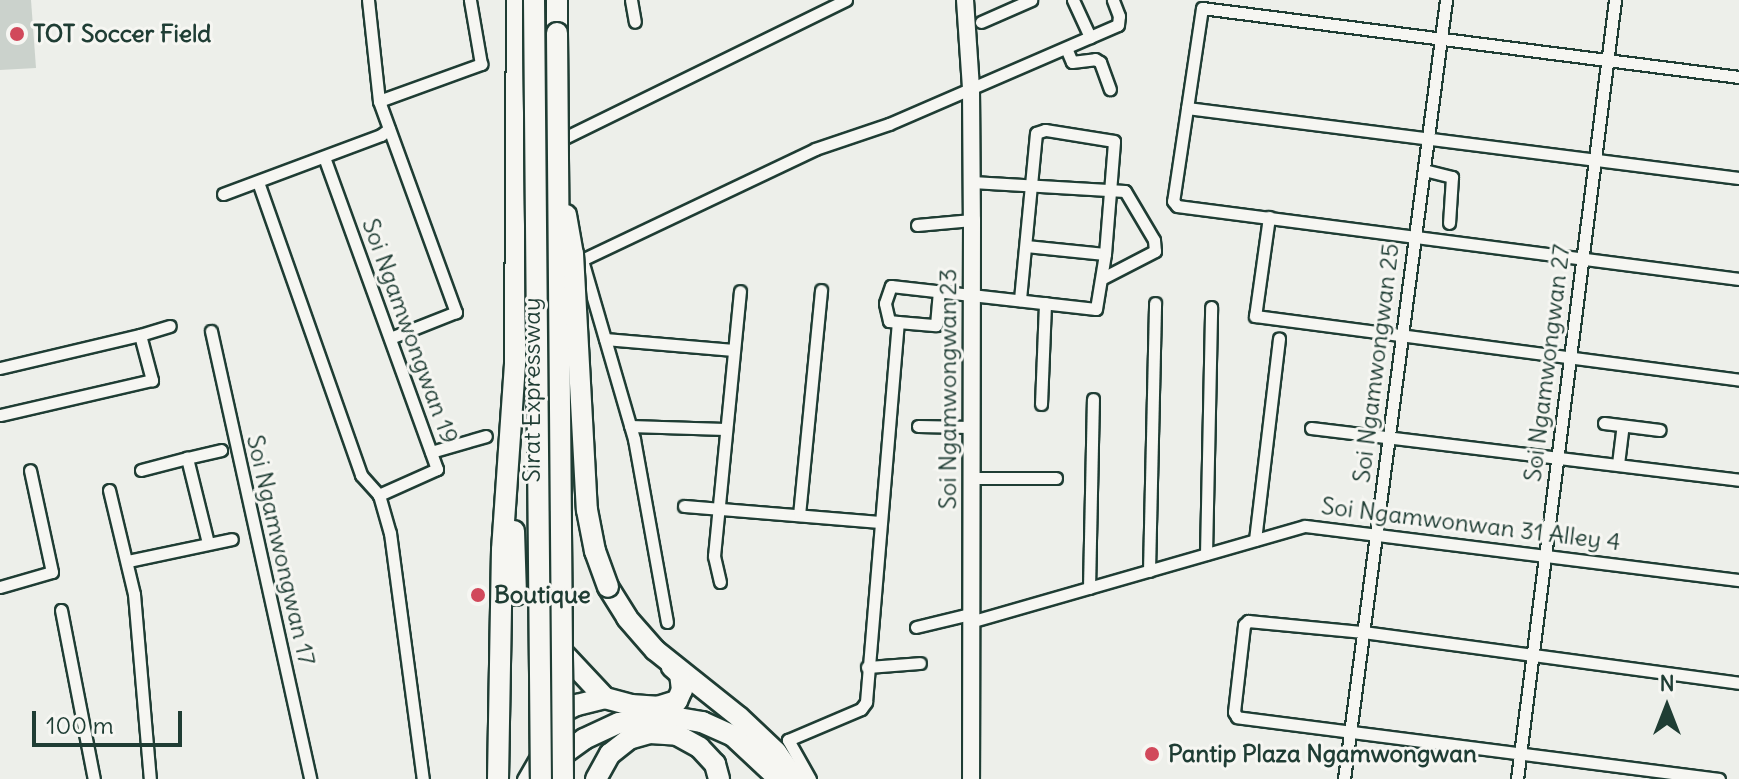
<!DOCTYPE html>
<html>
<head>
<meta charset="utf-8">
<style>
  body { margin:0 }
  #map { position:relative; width:1739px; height:779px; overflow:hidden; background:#edefea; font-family:Delius,sans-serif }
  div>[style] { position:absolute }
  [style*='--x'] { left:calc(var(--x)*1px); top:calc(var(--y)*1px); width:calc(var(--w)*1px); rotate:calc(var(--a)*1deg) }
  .green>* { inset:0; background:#cbd2cc }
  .roads { filter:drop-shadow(2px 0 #1f3d34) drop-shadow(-2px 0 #1f3d34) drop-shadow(0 2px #1f3d34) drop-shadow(0 -2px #1f3d34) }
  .street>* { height:11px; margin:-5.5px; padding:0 5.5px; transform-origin:5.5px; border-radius:5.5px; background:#f6f6f2 }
  .secondary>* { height:16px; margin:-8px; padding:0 8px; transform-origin:8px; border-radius:8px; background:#f6f6f2 }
  .highway>* { height:20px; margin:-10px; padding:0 10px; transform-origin:10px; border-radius:10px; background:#f6f6f2 }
  .bridges { filter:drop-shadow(2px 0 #1f3d34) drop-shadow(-2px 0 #1f3d34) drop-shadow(0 2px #1f3d34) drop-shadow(0 -2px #1f3d34) }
  .highway-bridge>* { height:20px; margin:-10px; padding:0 10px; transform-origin:10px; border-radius:10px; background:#f6f6f2 }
  .dots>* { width:22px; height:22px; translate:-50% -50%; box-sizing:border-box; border:4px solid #f6f6f2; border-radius:50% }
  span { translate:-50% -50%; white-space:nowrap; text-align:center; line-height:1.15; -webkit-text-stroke:6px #f6f6f2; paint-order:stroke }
  .poi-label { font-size:24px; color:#1f3d34; font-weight:700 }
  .left { translate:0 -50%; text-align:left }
  .street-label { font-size:24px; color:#1f3d34 }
  .north { position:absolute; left:1627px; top:667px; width:80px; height:80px; -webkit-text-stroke:6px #f6f6f2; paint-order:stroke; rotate:0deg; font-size:22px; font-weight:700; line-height:32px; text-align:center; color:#1f3d34 }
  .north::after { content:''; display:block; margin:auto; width:28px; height:36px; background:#1f3d34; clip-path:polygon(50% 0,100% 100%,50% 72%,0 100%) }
  .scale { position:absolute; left:32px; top:711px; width:150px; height:36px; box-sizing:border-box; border:4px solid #1f3d34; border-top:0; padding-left:10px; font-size:24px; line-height:28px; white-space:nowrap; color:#1f3d34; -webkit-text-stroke:6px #f6f6f2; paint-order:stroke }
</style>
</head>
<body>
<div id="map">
  <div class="green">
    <div style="clip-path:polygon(0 0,31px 0,36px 68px,0 70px)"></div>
  </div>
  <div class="roads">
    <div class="street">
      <div style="--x:368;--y:0;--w:102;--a:83.8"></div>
      <div style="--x:379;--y:101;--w:225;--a:70"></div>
      <div style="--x:456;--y:312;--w:71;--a:158.5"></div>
      <div style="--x:631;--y:0;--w:22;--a:80"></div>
      <div style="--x:1073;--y:0;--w:41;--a:65.3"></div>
      <div style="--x:981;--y:22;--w:55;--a:-23.7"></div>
      <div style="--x:1066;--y:48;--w:15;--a:67"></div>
      <div style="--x:1072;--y:62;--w:23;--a:-7"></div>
      <div style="--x:1095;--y:59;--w:6;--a:31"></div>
      <div style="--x:1100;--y:62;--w:29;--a:70"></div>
      <div style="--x:1739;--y:77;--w:541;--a:-172.68"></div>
      <div style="--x:1202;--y:8;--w:195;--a:98.5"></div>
      <div style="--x:1173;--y:201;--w:6;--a:51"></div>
      <div style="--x:1177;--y:206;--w:567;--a:7.4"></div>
      <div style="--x:379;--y:101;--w:109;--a:-19.9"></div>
      <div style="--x:481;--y:64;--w:65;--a:-99.8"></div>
      <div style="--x:1187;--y:108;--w:556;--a:7.23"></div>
      <div style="--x:556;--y:142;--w:323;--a:-26.1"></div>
      <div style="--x:324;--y:157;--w:332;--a:70.1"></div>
      <div style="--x:437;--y:469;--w:64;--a:155.9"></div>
      <div style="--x:379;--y:495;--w:40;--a:74"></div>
      <div style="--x:390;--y:533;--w:248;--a:82.4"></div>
      <div style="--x:1424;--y:170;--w:29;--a:14"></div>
      <div style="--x:1452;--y:177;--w:46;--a:93.7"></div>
      <div style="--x:258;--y:182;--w:311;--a:70.6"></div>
      <div style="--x:361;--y:475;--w:27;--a:48"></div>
      <div style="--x:972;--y:182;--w:153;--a:3.4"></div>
      <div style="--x:1125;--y:191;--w:57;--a:59.4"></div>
      <div style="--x:1154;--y:240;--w:11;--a:85"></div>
      <div style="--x:1155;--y:251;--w:59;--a:152.6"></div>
      <div style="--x:223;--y:194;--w:169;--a:-20.5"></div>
      <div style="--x:381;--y:135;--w:10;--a:-37"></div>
      <div style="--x:1269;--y:217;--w:100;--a:98"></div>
      <div style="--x:1255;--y:316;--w:488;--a:7.5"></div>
      <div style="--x:917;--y:225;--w:55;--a:-5.2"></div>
      <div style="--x:1026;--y:246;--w:79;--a:5.8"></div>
      <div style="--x:582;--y:260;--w:186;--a:73.8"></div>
      <div style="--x:634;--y:439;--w:186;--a:79.8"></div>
      <div style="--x:569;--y:266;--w:272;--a:-25.4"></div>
      <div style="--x:815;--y:149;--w:78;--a:-18.7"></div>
      <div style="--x:889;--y:124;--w:249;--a:-23.4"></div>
      <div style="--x:1118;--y:25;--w:9;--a:-84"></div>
      <div style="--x:1119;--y:16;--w:17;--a:-111"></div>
      <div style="--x:547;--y:308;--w:159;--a:-89.6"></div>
      <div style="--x:898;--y:322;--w:38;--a:5"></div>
      <div style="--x:936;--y:325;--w:34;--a:-85"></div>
      <div style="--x:211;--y:331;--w:459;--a:77.5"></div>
      <div style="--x:140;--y:335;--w:31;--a:-17"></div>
      <div style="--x:605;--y:339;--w:129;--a:4.9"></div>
      <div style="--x:0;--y:368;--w:144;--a:-13.3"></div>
      <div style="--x:140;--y:335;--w:47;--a:75.1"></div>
      <div style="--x:152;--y:380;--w:156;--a:167"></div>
      <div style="--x:1041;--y:404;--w:101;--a:-87.7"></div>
      <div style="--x:1604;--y:423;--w:56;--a:7.1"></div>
      <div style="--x:630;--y:426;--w:95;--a:1.8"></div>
      <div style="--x:918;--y:426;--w:53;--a:1.1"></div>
      <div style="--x:1311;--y:428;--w:431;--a:6.9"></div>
      <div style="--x:431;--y:452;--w:57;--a:-16.2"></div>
      <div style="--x:1618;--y:464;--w:38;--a:-83"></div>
      <div style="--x:141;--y:470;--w:48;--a:-14.6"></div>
      <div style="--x:971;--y:478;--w:85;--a:0"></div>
      <div style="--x:109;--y:490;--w:107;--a:76.5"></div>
      <div style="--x:134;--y:594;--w:186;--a:85.1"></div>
      <div style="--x:684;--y:506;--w:197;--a:4.7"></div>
      <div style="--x:799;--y:515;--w:226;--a:-84.4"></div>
      <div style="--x:1255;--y:540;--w:203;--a:-83.2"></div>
      <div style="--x:208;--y:543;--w:88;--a:-103.9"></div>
      <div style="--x:187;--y:458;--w:35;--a:-13"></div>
      <div style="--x:1206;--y:554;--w:247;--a:-88.8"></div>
      <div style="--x:128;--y:561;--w:106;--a:-11.9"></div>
      <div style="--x:1149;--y:571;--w:268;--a:-88.7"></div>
      <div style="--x:720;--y:582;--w:27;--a:-103"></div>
      <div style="--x:714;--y:556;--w:266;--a:-84.4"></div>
      <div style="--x:0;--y:587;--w:54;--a:-16.1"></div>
      <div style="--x:52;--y:572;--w:104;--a:-102.2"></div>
      <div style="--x:1089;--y:588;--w:189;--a:-88.8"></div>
      <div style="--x:61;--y:610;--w:172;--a:79"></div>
      <div style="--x:970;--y:622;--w:348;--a:-16"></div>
      <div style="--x:1305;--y:526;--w:437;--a:7.1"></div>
      <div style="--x:916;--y:627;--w:56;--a:-13.5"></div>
      <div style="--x:867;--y:667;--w:53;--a:-4.3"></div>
      <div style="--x:523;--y:779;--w:28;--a:-60"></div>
      <div style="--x:810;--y:779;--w:45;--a:-119.4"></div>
      <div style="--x:788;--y:740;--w:79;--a:-23"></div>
      <div style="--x:861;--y:709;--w:9;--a:-54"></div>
      <div style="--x:866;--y:702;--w:381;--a:-85.2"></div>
      <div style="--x:898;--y:322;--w:9;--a:-174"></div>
      <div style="--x:889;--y:321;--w:18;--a:-103"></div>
      <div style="--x:885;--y:303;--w:18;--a:-71"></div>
      <div style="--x:891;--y:286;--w:206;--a:6.4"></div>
      <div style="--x:1096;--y:309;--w:56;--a:-80.7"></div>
      <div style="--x:1105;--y:254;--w:113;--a:-85.4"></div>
      <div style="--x:1114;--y:141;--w:70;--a:-170.9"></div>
      <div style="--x:1045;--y:130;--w:9;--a:162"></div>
      <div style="--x:1036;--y:133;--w:168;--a:95.5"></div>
      <div style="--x:1344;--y:779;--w:786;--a:-82.54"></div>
      <div style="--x:1517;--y:779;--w:785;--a:-82.83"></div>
      <div style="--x:1719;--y:779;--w:486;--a:-172.7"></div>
      <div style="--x:1237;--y:717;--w:6;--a:-121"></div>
      <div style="--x:1234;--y:712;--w:88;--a:-83.4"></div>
      <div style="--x:1244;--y:625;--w:6;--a:-45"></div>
      <div style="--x:1248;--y:621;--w:116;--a:5.5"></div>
      <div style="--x:1363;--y:632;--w:379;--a:7.7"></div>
    </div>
    <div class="secondary">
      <div style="--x:965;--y:0;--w:89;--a:86.1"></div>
      <div style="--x:971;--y:89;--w:131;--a:89.6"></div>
      <div style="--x:972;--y:220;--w:559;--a:90.1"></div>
    </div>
    <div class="highway">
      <div style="--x:557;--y:0;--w:33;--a:90"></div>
      <div style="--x:514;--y:531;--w:64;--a:88.2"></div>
      <div style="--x:608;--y:587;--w:36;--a:58"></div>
      <div style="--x:627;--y:618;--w:43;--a:48.8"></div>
      <div style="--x:655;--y:650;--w:107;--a:38.6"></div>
      <div style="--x:739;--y:717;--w:51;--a:43.4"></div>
      <div style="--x:776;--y:752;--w:33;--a:55"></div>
      <div style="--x:548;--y:637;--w:83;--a:46.9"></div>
      <div style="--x:550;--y:718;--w:30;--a:-26"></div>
      <div style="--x:577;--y:705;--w:29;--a:-14"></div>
      <div style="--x:605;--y:698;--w:27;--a:15"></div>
      <div style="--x:631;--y:705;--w:26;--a:4"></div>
      <div style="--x:657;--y:707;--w:21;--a:-17"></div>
      <div style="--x:677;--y:701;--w:12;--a:-66"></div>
      <div style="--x:682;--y:690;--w:16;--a:-97"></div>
      <div style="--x:680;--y:674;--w:11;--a:-139"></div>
      <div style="--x:498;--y:779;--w:229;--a:-89"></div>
      <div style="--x:502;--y:550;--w:186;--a:-86"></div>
      <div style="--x:515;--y:364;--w:364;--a:-89.7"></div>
      <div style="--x:547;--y:779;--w:32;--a:-55"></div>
      <div style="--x:565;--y:753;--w:24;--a:-36"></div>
      <div style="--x:584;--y:739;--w:38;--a:-25"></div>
      <div style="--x:619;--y:723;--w:43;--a:-10.8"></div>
      <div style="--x:661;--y:715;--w:42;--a:9.7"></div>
      <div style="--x:702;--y:722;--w:34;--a:24"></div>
      <div style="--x:733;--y:736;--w:63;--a:43.1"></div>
      <div style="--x:596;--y:779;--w:29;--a:-61"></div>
      <div style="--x:610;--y:754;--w:24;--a:-38"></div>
      <div style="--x:629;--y:739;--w:22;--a:-16"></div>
      <div style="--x:650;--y:733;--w:27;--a:4"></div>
      <div style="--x:677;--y:735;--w:26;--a:29"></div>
      <div style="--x:700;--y:748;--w:22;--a:47"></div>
      <div style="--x:715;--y:764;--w:16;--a:75"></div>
    </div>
  </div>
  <div class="bridges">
    <div class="highway-bridge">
      <div style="--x:534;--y:0;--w:779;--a:89.49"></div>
      <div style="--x:557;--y:33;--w:746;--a:89.54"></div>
      <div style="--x:566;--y:215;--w:40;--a:80"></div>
      <div style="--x:573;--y:254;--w:256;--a:86.9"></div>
      <div style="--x:587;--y:510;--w:42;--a:79"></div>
      <div style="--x:595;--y:551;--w:38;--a:70"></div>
    </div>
  </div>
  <div class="dots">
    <div style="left:17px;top:34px;background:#d1495b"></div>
    <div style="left:478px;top:595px;background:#d1495b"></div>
    <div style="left:1152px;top:754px;background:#d1495b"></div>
  </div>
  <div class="poi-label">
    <span class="left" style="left:33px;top:34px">TOT Soccer Field</span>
    <span class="left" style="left:494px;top:595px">Boutique</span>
    <span class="left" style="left:1168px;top:754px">Pantip Plaza Ngamwongwan</span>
  </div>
  <div class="street-label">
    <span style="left:410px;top:331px;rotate:70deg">Soi Ngamwongwan 19</span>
    <span style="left:1376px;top:363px;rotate:-83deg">Soi Ngamwongwan 25</span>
    <span style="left:1547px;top:363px;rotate:-83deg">Soi Ngamwongwan 27</span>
    <span style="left:948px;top:389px;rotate:-90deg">Soi Ngamwongwan 23</span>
    <span style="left:532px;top:390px;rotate:-90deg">Sirat Expressway</span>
    <span style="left:1471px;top:524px;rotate:7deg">Soi Ngamwonwan 31 Alley 4</span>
    <span style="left:281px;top:550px;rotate:77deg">Soi Ngamwongwan 17</span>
  </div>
  <div class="north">N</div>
  <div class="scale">100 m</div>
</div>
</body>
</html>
